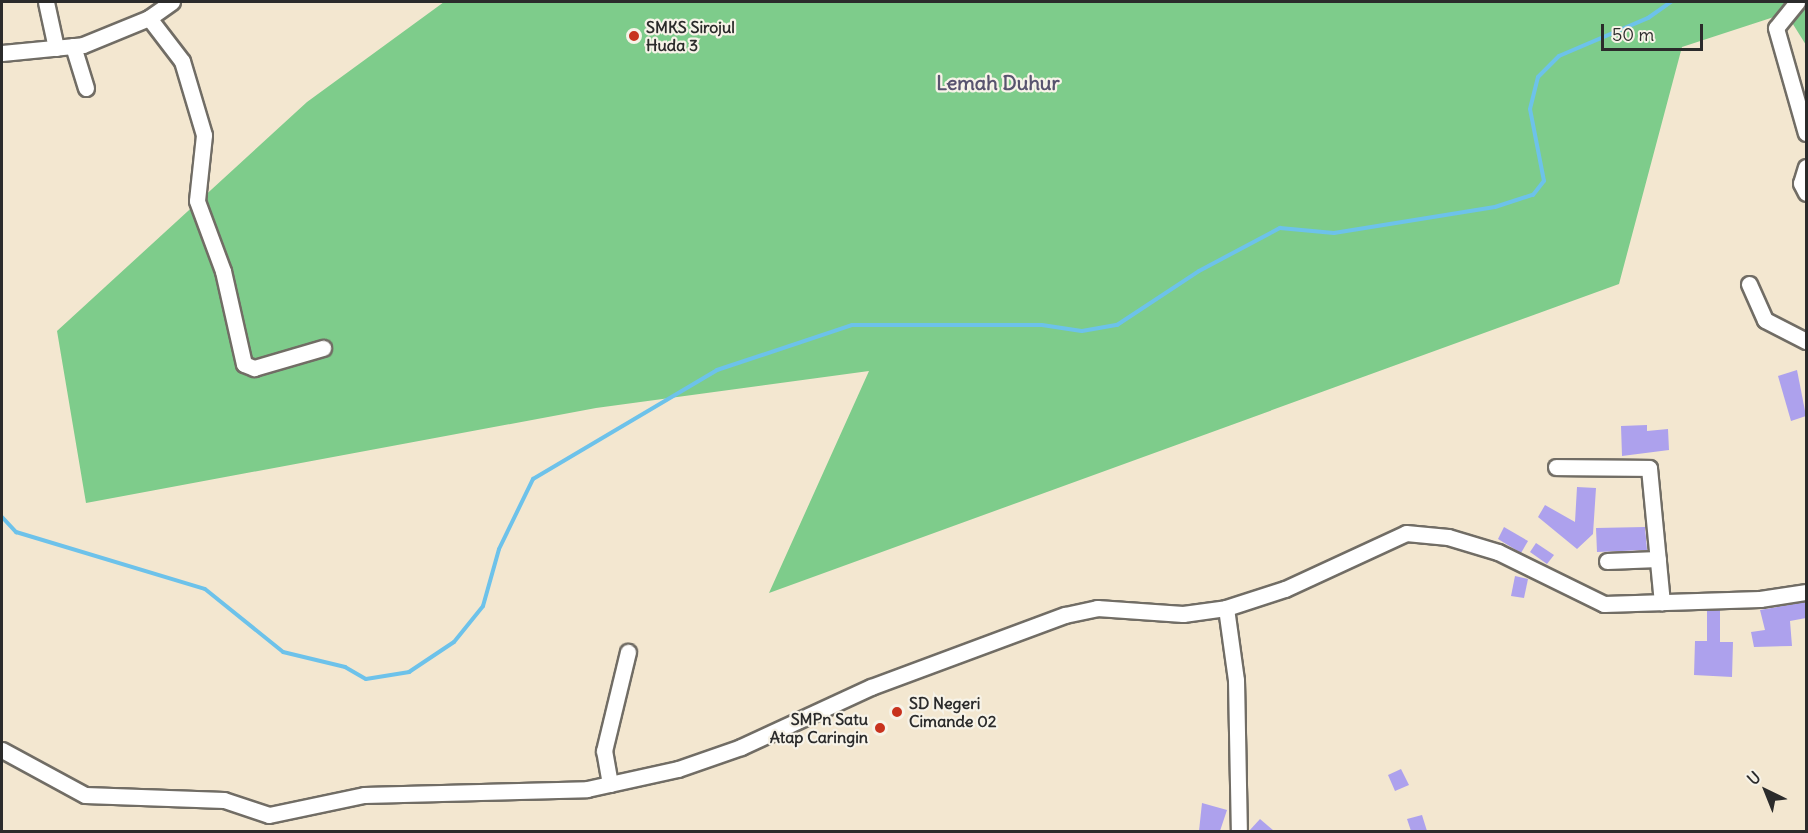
<!DOCTYPE html>
<html>
<head>
<meta charset="utf-8">
<style>
  body { margin:0 }
  #map { position:relative; width:1808px; height:833px; overflow:hidden; background:#f3e7d0; font-family:Delius,sans-serif }
  div>[style] { position:absolute }
  [style*='--x'] { left:calc(var(--x)*1px); top:calc(var(--y)*1px); width:calc(var(--w)*1px); rotate:calc(var(--a)*1deg) }
  .green>* { inset:0; background:#7ecc8b }
  .stream>* { height:4px; margin:-2px; padding:0 2px; transform-origin:2px; border-radius:2px; background:#6dc2ea }
  .building>* { inset:0; background:#ada1ed }
  .roads { filter:drop-shadow(2px 0 #716d65) drop-shadow(-2px 0 #716d65) drop-shadow(0 2px #716d65) drop-shadow(0 -2px #716d65) }
  .minor>* { height:15px; margin:-7.5px; padding:0 7.5px; transform-origin:7.5px; border-radius:7.5px; background:#fff }
  .dots>* { width:16px; height:16px; translate:-50% -50%; box-sizing:border-box; border:3px solid #f7f3e8; border-radius:50% }
  span { translate:-50% -50%; white-space:nowrap; text-align:center; line-height:1.15; -webkit-text-stroke:4.5px #f7f3e8; paint-order:stroke }
  .poi-label { font-size:16px; color:#2b2b2b; font-weight:700 }
  .left { translate:0 -50%; text-align:left }
  .right { translate:-100% -50%; text-align:right }
  .quarter-label { font-size:20px; color:#58546f; font-weight:700 }
  .frame { position:absolute; inset:0; border:3px solid #2b2b2b; pointer-events:none }
  .north { position:absolute; left:1736px; top:761px; width:60px; height:60px; -webkit-text-stroke:4px #f7f3e8; paint-order:stroke; rotate:317deg; font-size:16px; font-weight:700; line-height:24px; text-align:center; color:#2b2b2b }
  .north::after { content:''; display:block; margin:auto; width:21px; height:27px; background:#2b2b2b; clip-path:polygon(50% 0,100% 100%,50% 72%,0 100%) }
  .scale { position:absolute; left:1601px; top:24px; width:102px; height:27px; box-sizing:border-box; border:3px solid #2b2b2b; border-top:0; padding-left:8px; font-size:18px; line-height:21px; white-space:nowrap; color:#2b2b2b; -webkit-text-stroke:4px #f7f3e8; paint-order:stroke }
</style>
</head>
<body>
<div id="map">
  <div class="green">
    <div style="clip-path:polygon(444px 2px,1806px 2px,1806px 45px,1786px 13px,1682px 47px,1619px 284px,769px 593px,869px 371px,596px 408px,86px 503px,57px 331px,307px 102px)"></div>
  </div>
  <div class="stream">
    <div style="--x:2;--y:517;--w:21;--a:47"></div>
    <div style="--x:16;--y:532;--w:197;--a:16.8"></div>
    <div style="--x:205;--y:589;--w:100;--a:38.9"></div>
    <div style="--x:283;--y:652;--w:64;--a:13.6"></div>
    <div style="--x:345;--y:667;--w:24;--a:30"></div>
    <div style="--x:366;--y:679;--w:44;--a:-9.2"></div>
    <div style="--x:409;--y:672;--w:54;--a:-33.7"></div>
    <div style="--x:454;--y:642;--w:46;--a:-51.1"></div>
    <div style="--x:483;--y:606;--w:59;--a:-74.3"></div>
    <div style="--x:499;--y:549;--w:78;--a:-64.1"></div>
    <div style="--x:533;--y:479;--w:214;--a:-30.6"></div>
    <div style="--x:717;--y:370;--w:142;--a:-18.4"></div>
    <div style="--x:852;--y:325;--w:190;--a:0"></div>
    <div style="--x:1042;--y:325;--w:40;--a:8.5"></div>
    <div style="--x:1082;--y:331;--w:36;--a:-10"></div>
    <div style="--x:1117;--y:325;--w:98;--a:-33.4"></div>
    <div style="--x:1199;--y:271;--w:92;--a:-28"></div>
    <div style="--x:1280;--y:228;--w:54;--a:5.3"></div>
    <div style="--x:1334;--y:233;--w:163;--a:-9.2"></div>
    <div style="--x:1495;--y:207;--w:40;--a:-18"></div>
    <div style="--x:1533;--y:195;--w:18;--a:-52"></div>
    <div style="--x:1544;--y:181;--w:73;--a:-101"></div>
    <div style="--x:1530;--y:109;--w:33;--a:-76"></div>
    <div style="--x:1538;--y:77;--w:30;--a:-45"></div>
    <div style="--x:1559;--y:56;--w:97;--a:-23.1"></div>
    <div style="--x:1648;--y:18;--w:28;--a:-35"></div>
  </div>
  <div class="building">
    <div style="clip-path:polygon(1797px 370px,1806px 416px,1791px 421px,1778px 376px)"></div>
    <div style="clip-path:polygon(1647px 425px,1647px 431px,1668px 429px,1669px 450px,1622px 456px,1621px 426px)"></div>
    <div style="clip-path:polygon(1577px 487px,1596px 488px,1593px 534px,1577px 549px,1538px 517px,1545px 505px,1575px 522px)"></div>
    <div style="clip-path:polygon(1504px 527px,1528px 541px,1521px 553px,1498px 539px)"></div>
    <div style="clip-path:polygon(1645px 527px,1647px 550px,1597px 552px,1596px 528px)"></div>
    <div style="clip-path:polygon(1536px 543px,1554px 555px,1547px 564px,1530px 552px)"></div>
    <div style="clip-path:polygon(1515px 576px,1528px 579px,1524px 598px,1511px 596px)"></div>
    <div style="clip-path:polygon(1806px 602px,1806px 618px,1790px 621px,1792px 646px,1754px 647px,1751px 632px,1765px 630px,1760px 610px)"></div>
    <div style="clip-path:polygon(1707px 610px,1720px 610px,1720px 642px,1733px 642px,1732px 677px,1694px 675px,1695px 641px,1707px 641px)"></div>
    <div style="clip-path:polygon(1401px 769px,1409px 785px,1395px 791px,1388px 775px)"></div>
    <div style="clip-path:polygon(1202px 803px,1227px 810px,1220px 831px,1199px 831px)"></div>
    <div style="clip-path:polygon(1422px 815px,1427px 831px,1411px 831px,1407px 819px)"></div>
    <div style="clip-path:polygon(1260px 819px,1274px 831px,1249px 831px)"></div>
  </div>
  <div class="roads">
    <div class="minor">
      <div style="--x:46;--y:2;--w:47;--a:77.7"></div>
      <div style="--x:1797;--y:2;--w:33;--a:129"></div>
      <div style="--x:1776;--y:28;--w:109;--a:74.1"></div>
      <div style="--x:149;--y:18;--w:54;--a:52.5"></div>
      <div style="--x:182;--y:61;--w:77;--a:73.4"></div>
      <div style="--x:204;--y:135;--w:66;--a:96.1"></div>
      <div style="--x:197;--y:201;--w:75;--a:69.6"></div>
      <div style="--x:223;--y:271;--w:95;--a:77.3"></div>
      <div style="--x:244;--y:364;--w:11;--a:22"></div>
      <div style="--x:254;--y:368;--w:72;--a:-16.2"></div>
      <div style="--x:73;--y:46;--w:44;--a:72.8"></div>
      <div style="--x:2;--y:53;--w:81;--a:-5.6"></div>
      <div style="--x:83;--y:45;--w:71;--a:-22.2"></div>
      <div style="--x:149;--y:18;--w:28;--a:-35"></div>
      <div style="--x:1806;--y:167;--w:17;--a:107"></div>
      <div style="--x:1801;--y:183;--w:11;--a:63"></div>
      <div style="--x:1749;--y:284;--w:39;--a:66"></div>
      <div style="--x:1765;--y:320;--w:46;--a:27.1"></div>
      <div style="--x:1556;--y:467;--w:93;--a:0.6"></div>
      <div style="--x:1649;--y:468;--w:135;--a:84.5"></div>
      <div style="--x:1607;--y:561;--w:51;--a:-2.2"></div>
      <div style="--x:1226;--y:608;--w:73;--a:82.1"></div>
      <div style="--x:1236;--y:680;--w:152;--a:88.9"></div>
      <div style="--x:2;--y:750;--w:94;--a:28.5"></div>
      <div style="--x:85;--y:795;--w:139;--a:2.1"></div>
      <div style="--x:224;--y:800;--w:47;--a:18.4"></div>
      <div style="--x:269;--y:815;--w:97;--a:-11.9"></div>
      <div style="--x:364;--y:795;--w:223;--a:-1.5"></div>
      <div style="--x:587;--y:789;--w:93;--a:-12.4"></div>
      <div style="--x:678;--y:769;--w:67;--a:-19.2"></div>
      <div style="--x:741;--y:747;--w:143;--a:-24.8"></div>
      <div style="--x:871;--y:687;--w:207;--a:-20.4"></div>
      <div style="--x:1065;--y:615;--w:33;--a:-12"></div>
      <div style="--x:1097;--y:608;--w:86;--a:4"></div>
      <div style="--x:1183;--y:614;--w:43;--a:-7.9"></div>
      <div style="--x:1226;--y:608;--w:62;--a:-17.9"></div>
      <div style="--x:1285;--y:589;--w:133;--a:-24.8"></div>
      <div style="--x:1406;--y:533;--w:42;--a:5.4"></div>
      <div style="--x:1448;--y:537;--w:52;--a:16.7"></div>
      <div style="--x:1498;--y:552;--w:118;--a:26.1"></div>
      <div style="--x:1604;--y:604;--w:156;--a:-1.8"></div>
      <div style="--x:1760;--y:599;--w:47;--a:-8.7"></div>
      <div style="--x:610;--y:784;--w:34;--a:-100"></div>
      <div style="--x:604;--y:751;--w:102;--a:-76.4"></div>
    </div>
  </div>
  <div class="dots">
    <div style="left:634px;top:36px;background:#c8321e"></div>
    <div style="left:897px;top:712px;background:#c8321e"></div>
    <div style="left:880px;top:728px;background:#c8321e"></div>
  </div>
  <div class="poi-label">
    <span class="left" style="left:646px;top:36px">SMKS Sirojul<br>Huda 3</span>
    <span class="left" style="left:909px;top:712px">SD Negeri<br>Cimande 02</span>
    <span class="right" style="left:868px;top:728px">SMPn Satu<br>Atap Caringin</span>
  </div>
  <div class="quarter-label">
    <span style="left:998px;top:82px">Lemah Duhur</span>
  </div>
  <div class="frame"></div>
  <div class="north">U</div>
  <div class="scale">50 m</div>
</div>
</body>
</html>
